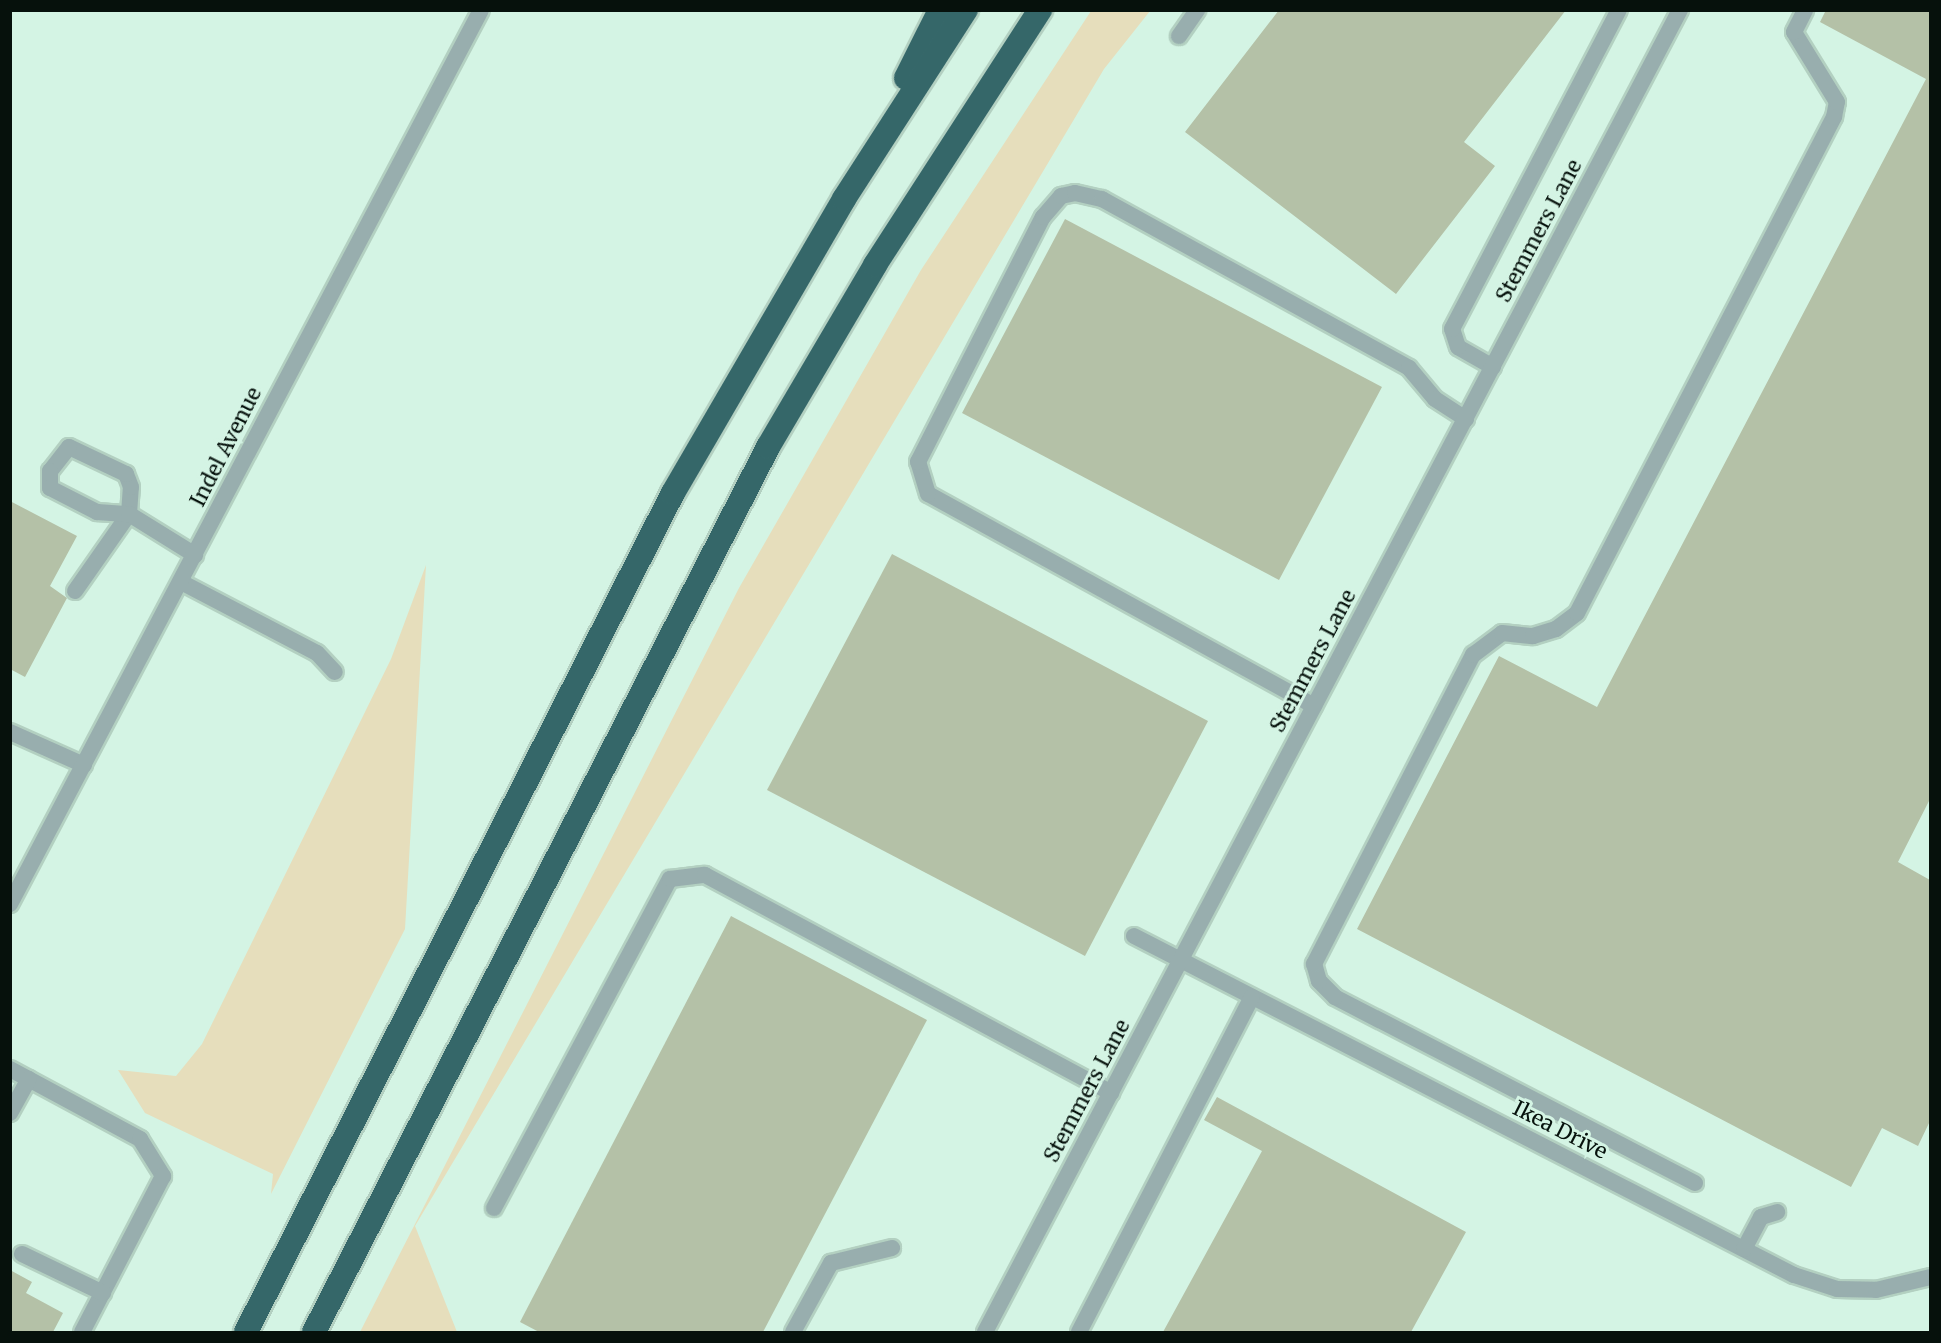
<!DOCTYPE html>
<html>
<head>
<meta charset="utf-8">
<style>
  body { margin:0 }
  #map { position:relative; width:1941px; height:1343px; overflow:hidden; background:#d4f4e4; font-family:Merriweather,serif }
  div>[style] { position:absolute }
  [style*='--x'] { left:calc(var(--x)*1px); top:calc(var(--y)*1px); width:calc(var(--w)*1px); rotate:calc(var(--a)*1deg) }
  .green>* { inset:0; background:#e6debc }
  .building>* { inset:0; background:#b4c1a7 }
  .roads { filter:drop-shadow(2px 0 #b3d0c1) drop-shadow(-2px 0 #b3d0c1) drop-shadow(0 2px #b3d0c1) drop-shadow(0 -2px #b3d0c1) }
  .minor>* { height:16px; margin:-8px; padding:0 8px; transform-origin:8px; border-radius:8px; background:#98aeae }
  .highway>* { height:24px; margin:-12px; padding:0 12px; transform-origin:12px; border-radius:12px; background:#356769 }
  span { translate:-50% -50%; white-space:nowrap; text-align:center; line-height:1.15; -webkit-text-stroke:6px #d4f4e4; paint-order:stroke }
  .street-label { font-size:21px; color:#06110c }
  .frame { position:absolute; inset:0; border:12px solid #06110c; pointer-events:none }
</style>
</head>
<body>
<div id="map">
  <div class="green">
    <div style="clip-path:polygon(1091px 11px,1150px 11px,1104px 69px,415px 1226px,457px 1332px,360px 1332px,739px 588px,921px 270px)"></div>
    <div style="clip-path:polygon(426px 565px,405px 929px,271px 1194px,273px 1174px,145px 1113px,118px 1070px,176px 1076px,202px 1044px,391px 659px)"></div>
  </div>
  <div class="building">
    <div style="clip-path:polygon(1279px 10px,1566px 10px,1464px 142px,1495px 166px,1396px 294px,1185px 132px)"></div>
    <div style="clip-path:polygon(1826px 10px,1930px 10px,1930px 799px,1898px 862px,1930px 880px,1930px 1121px,1918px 1146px,1882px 1128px,1851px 1187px,1357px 929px,1499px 656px,1597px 707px,1926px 79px,1820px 22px)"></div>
    <div style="clip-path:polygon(1065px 219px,1382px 387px,1279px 580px,962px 413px)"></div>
    <div style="clip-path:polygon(10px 501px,77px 536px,50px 586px,67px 598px,25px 677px,10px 669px)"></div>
    <div style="clip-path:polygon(892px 554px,1208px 721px,1085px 956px,767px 790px)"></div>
    <div style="clip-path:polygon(731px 916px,927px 1020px,763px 1332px,539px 1332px,520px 1322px)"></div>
    <div style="clip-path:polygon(1217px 1097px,1466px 1232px,1411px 1332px,1163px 1332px,1262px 1151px,1204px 1120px)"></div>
    <div style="clip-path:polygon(10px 1270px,32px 1282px,26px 1293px,63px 1313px,53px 1332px,10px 1332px)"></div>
  </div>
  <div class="roads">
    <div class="minor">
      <div style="--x:1179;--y:36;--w:32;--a:-55"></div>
      <div style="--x:1493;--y:367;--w:40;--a:-150.3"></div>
      <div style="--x:1458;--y:347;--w:19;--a:-108"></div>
      <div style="--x:1452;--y:329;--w:360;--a:-62.4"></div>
      <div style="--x:181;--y:582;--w:153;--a:27.6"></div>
      <div style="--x:317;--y:653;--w:26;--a:47"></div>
      <div style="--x:75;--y:591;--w:94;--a:-55"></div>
      <div style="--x:129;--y:514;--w:27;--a:-86"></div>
      <div style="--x:131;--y:487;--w:14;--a:-111"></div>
      <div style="--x:126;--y:474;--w:63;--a:-154.7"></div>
      <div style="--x:69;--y:447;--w:31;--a:128"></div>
      <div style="--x:50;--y:471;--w:17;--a:90"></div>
      <div style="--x:50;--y:488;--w:53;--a:27.1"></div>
      <div style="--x:97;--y:512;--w:32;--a:4"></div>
      <div style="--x:129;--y:514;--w:78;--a:31.8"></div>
      <div style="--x:1314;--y:706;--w:440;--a:-151.2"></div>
      <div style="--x:928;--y:494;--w:34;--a:-107"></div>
      <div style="--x:918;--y:462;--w:275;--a:-63"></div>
      <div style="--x:1043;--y:217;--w:28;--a:-49"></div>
      <div style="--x:1061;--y:196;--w:14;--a:-12"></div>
      <div style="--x:1075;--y:193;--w:28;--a:13"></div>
      <div style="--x:1102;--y:199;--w:350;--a:28.8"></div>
      <div style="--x:1409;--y:368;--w:40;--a:50"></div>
      <div style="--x:1435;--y:399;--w:37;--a:33"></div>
      <div style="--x:10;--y:732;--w:81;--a:24"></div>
      <div style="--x:10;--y:904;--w:1010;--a:-62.22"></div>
      <div style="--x:1134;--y:936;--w:742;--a:27.19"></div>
      <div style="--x:1794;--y:1275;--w:45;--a:18"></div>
      <div style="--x:1837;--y:1289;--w:39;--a:1"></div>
      <div style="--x:1876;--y:1290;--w:56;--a:-13.5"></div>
      <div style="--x:10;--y:1069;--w:148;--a:28.3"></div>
      <div style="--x:140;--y:1139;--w:44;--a:58.1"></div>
      <div style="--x:163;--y:1176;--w:176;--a:117.4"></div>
      <div style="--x:10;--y:1113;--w:39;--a:-61"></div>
      <div style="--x:1695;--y:1183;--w:405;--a:-152.7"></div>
      <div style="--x:1335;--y:997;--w:23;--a:-135"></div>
      <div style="--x:1319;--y:981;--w:18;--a:-106"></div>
      <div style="--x:1314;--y:964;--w:348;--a:-62.8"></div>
      <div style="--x:1473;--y:655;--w:36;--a:-37"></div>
      <div style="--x:1502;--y:633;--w:31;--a:6"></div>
      <div style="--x:1533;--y:636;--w:24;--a:-17"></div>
      <div style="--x:1556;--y:629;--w:26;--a:-37"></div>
      <div style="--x:1577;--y:613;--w:559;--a:-62.61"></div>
      <div style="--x:1834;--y:117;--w:15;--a:-79"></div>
      <div style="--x:1837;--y:102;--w:82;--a:-121.6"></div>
      <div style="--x:1794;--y:32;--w:25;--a:-63"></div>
      <div style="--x:494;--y:1208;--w:373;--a:-61.9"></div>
      <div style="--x:670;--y:879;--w:35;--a:-7"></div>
      <div style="--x:705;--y:875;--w:461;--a:28.2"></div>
      <div style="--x:1744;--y:1249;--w:36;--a:-62"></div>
      <div style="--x:1761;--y:1217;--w:17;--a:-17"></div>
      <div style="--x:22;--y:1254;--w:90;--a:25.7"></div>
      <div style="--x:793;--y:1332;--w:79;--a:-61.2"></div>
      <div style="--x:831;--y:1263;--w:63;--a:-13.8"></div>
      <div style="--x:985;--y:1332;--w:1494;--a:-62.27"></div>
      <div style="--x:1079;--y:1332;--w:377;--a:-62.7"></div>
    </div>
    <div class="highway">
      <div style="--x:906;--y:78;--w:76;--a:-63.4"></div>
      <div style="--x:246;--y:1332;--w:941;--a:-63.03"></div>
      <div style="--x:673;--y:493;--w:340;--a:-59.8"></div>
      <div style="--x:844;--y:199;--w:225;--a:-57.2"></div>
      <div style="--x:314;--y:1332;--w:995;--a:-62.84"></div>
      <div style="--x:768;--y:447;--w:211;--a:-59.5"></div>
      <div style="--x:875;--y:265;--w:304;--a:-57.1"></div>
    </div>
  </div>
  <div class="street-label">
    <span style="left:1539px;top:231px;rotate:-62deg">Stemmers Lane</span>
    <span style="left:226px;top:447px;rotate:-63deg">Indel Avenue</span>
    <span style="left:1313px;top:661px;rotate:-62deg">Stemmers Lane</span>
    <span style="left:1087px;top:1091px;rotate:-62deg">Stemmers Lane</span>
    <span style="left:1560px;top:1130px;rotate:27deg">Ikea Drive</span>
  </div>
  <div class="frame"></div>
</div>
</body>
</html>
